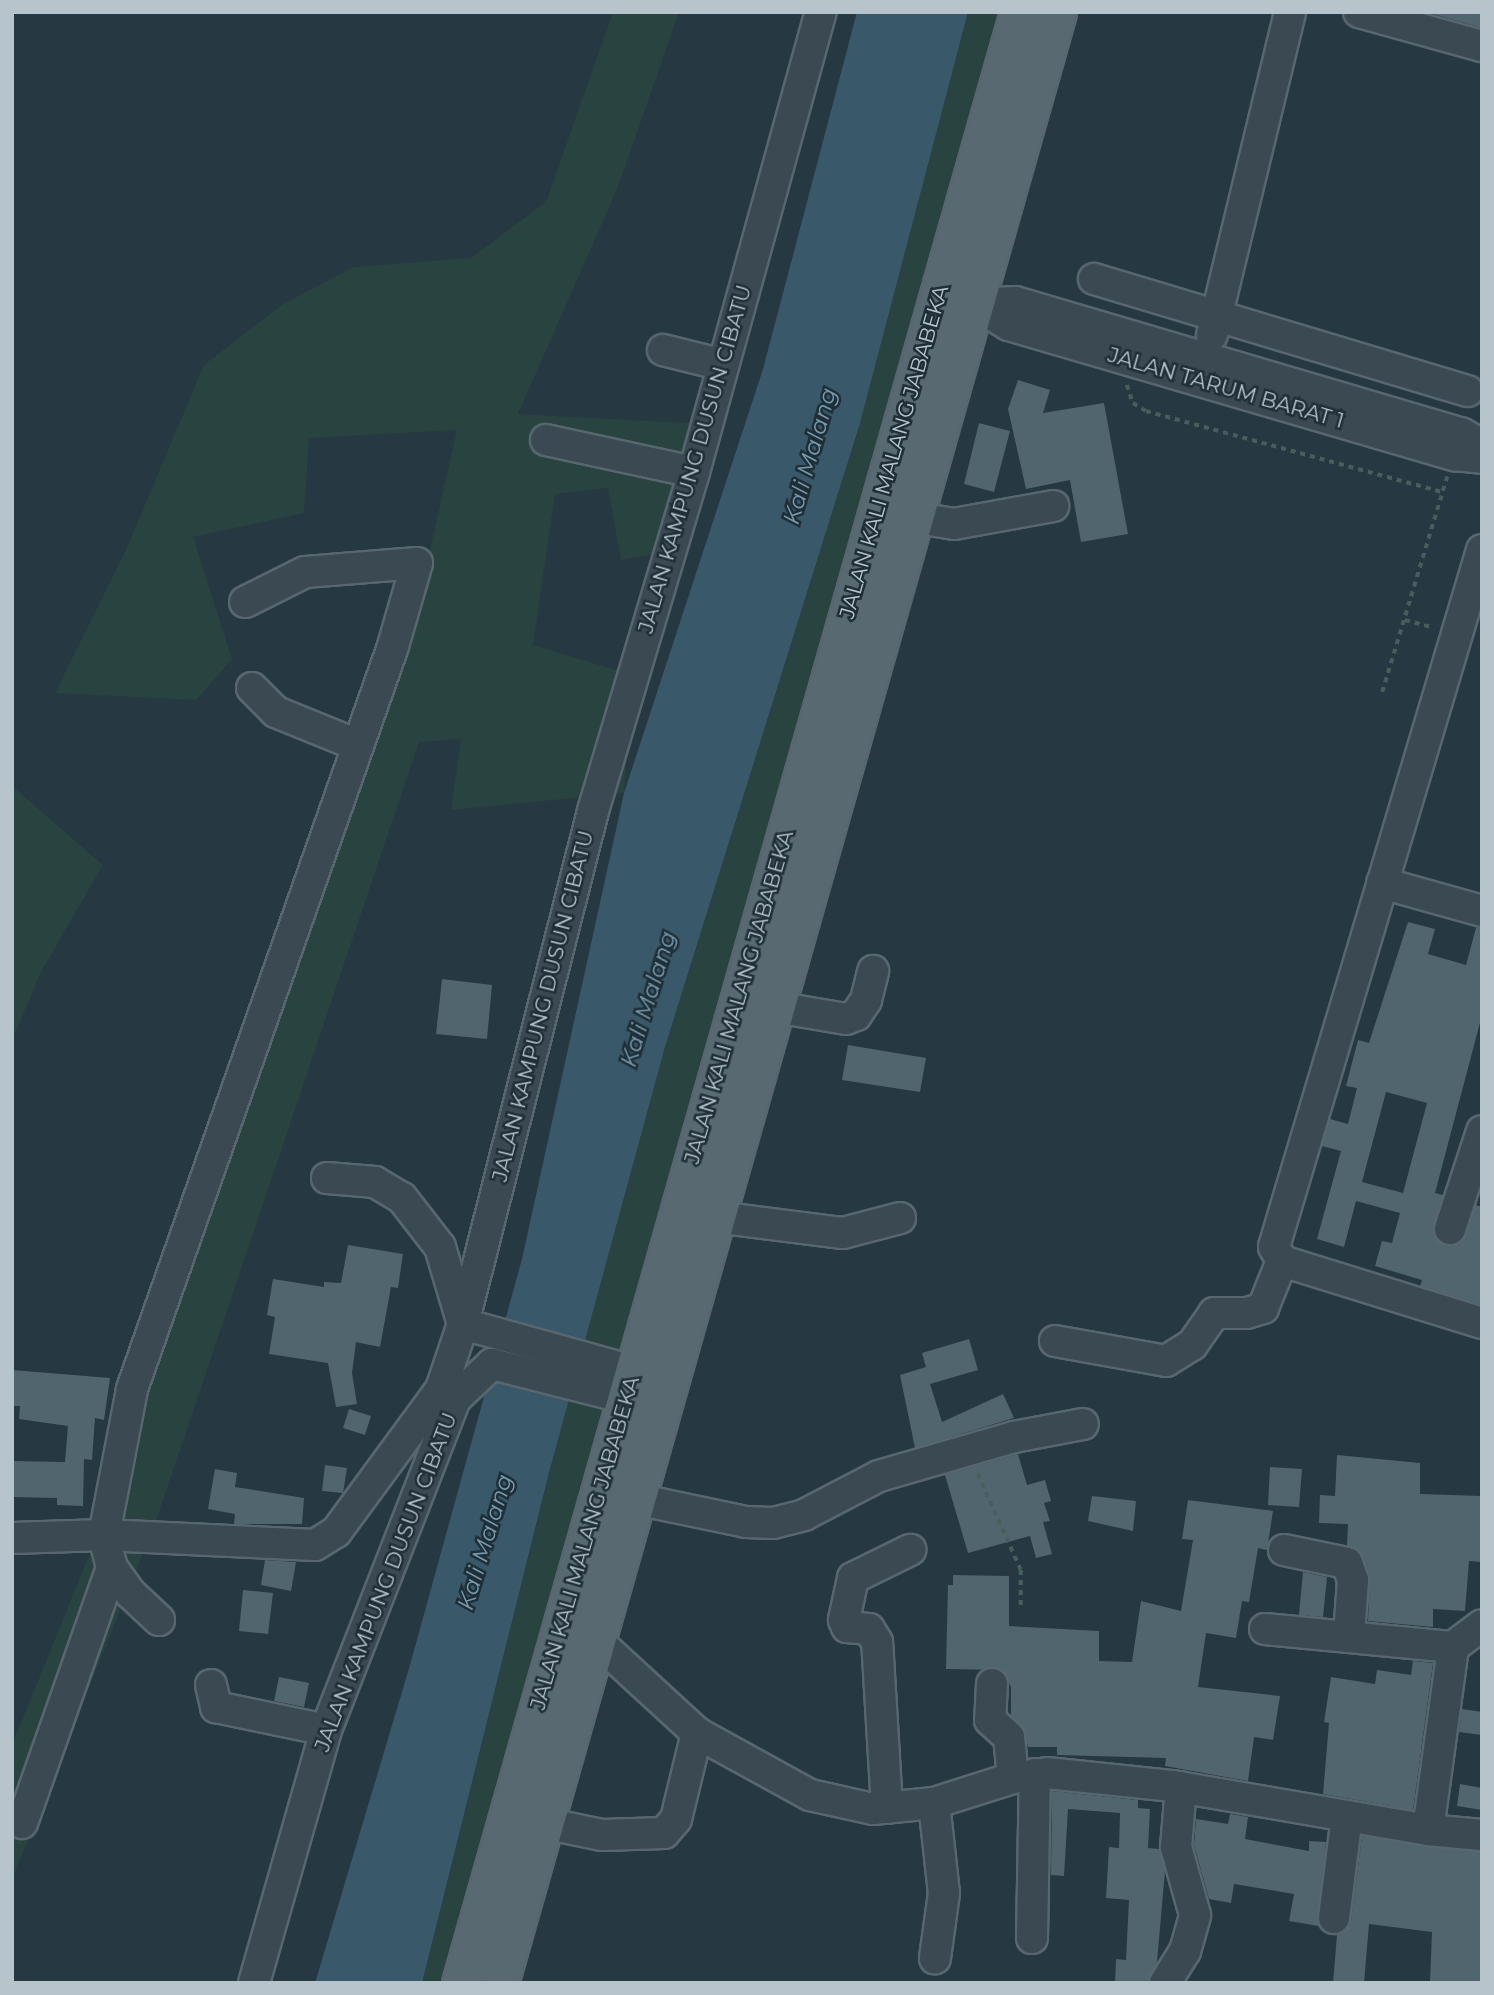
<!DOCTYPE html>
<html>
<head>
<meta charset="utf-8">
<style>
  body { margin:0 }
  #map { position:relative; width:1494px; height:1995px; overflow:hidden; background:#263842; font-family:Montserrat,sans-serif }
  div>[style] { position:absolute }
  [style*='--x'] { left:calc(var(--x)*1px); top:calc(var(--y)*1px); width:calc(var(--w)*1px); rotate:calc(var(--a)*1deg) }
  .green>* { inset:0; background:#284340 }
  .water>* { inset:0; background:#395869 }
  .building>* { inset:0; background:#51656f }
  .path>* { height:3.5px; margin-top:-1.75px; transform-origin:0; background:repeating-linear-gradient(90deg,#465f5c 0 5px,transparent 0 10px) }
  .roads { filter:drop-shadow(2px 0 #58676f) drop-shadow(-2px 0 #58676f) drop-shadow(0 2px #58676f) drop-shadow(0 -2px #58676f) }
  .minor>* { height:30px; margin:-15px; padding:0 15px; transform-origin:15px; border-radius:15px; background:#3a4952 }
  .major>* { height:37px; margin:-18.5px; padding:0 18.5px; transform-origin:18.5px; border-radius:18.5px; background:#586972 }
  span { translate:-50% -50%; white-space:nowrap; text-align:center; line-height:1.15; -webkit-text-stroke:5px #1f2e37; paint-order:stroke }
  .street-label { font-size:21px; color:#b7c4cc }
  .water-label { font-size:23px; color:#769baf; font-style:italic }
  .frame { position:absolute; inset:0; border:14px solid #b7c4cc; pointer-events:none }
</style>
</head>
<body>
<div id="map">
  <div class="green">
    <div style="clip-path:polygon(613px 12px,679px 12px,618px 187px,518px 414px,705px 424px,672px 551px,621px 560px,608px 488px,555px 494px,533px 645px,632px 675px,624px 793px,451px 810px,461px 739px,419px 742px,156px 1521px,12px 1879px,12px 1745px,142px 1425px,159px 1345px,407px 651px,457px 430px,309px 438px,304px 513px,193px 537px,232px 659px,196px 700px,55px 693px,125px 552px,204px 365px,283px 304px,354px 267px,471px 258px,546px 202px)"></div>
    <div style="clip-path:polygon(968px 12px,1057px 12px,499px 1983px,422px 1983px,554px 1455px,665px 1047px,843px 477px)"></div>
    <div style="clip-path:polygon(12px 786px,103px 865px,41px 972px,12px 1040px)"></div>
  </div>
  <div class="water">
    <div style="clip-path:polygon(857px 12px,968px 12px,860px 423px,665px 1047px,549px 1473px,422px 1983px,315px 1983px,410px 1665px,522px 1259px,624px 793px,763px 369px)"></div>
  </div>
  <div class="building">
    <div style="clip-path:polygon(1482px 12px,1482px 28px,1429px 13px,1429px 12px)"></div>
    <div style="clip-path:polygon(1018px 380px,1050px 390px,1043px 413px,1104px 403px,1128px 534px,1081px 542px,1070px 480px,1026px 489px,1008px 409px)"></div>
    <div style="clip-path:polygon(979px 423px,1010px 431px,994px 492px,964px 484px)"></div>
    <div style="clip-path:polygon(evenodd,1408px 922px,1435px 929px,1428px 954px,1466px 965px,1476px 928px,1482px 928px,1482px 1015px,1435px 1193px,1443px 1195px,1433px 1232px,1444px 1245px,1461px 1242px,1476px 1205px,1482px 1207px,1482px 1305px,1420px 1286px,1422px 1280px,1375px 1266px,1382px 1241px,1392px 1243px,1400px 1213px,1356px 1201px,1344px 1247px,1317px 1239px,1341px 1151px,1322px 1146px,1330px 1119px,1348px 1124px,1357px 1088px,1346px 1086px,1358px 1040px,1369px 1043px,1408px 922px,1386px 1092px,1427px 1103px,1403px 1193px,1362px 1182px,1386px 1092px)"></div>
    <div style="clip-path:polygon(442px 979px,492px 985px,487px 1039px,436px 1034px)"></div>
    <div style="clip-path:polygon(848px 1045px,926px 1058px,920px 1092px,842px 1080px)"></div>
    <div style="clip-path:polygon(348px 1245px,403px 1254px,398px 1288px,391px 1287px,380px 1347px,356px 1342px,352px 1373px,357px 1404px,336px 1407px,328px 1363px,269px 1354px,275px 1317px,267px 1315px,273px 1279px,324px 1287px,324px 1282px,341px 1283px)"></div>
    <div style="clip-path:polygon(969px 1339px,978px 1370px,930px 1384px,942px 1422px,1003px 1394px,1014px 1418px,915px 1448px,900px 1375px,926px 1367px,922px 1353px)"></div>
    <div style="clip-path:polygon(12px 1370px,110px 1378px,104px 1420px,95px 1418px,92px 1460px,84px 1459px,83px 1506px,57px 1505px,57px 1498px,12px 1497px,12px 1461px,65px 1462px,68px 1426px,19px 1419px,20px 1406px,12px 1406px)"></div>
    <div style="clip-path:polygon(349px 1409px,371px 1416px,365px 1435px,343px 1428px)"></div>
    <div style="clip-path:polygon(1018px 1454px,1027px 1485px,1045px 1480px,1051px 1501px,1044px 1503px,1050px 1521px,1043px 1522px,1052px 1554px,1036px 1558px,1030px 1536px,968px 1553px,945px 1475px)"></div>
    <div style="clip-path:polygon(1337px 1455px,1420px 1463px,1420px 1494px,1482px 1496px,1482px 1562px,1469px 1561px,1465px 1611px,1433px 1609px,1433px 1627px,1368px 1621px,1370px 1575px,1359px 1550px,1347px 1545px,1348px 1524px,1319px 1523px,1320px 1495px,1335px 1496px)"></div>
    <div style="clip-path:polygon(325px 1465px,347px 1468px,343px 1493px,322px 1491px)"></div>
    <div style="clip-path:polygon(1270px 1467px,1302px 1469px,1299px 1507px,1268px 1505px)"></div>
    <div style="clip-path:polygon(215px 1469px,237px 1473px,235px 1487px,304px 1498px,302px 1524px,234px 1524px,235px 1514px,208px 1509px)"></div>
    <div style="clip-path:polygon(1092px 1496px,1136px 1501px,1133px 1531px,1088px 1521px)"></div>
    <div style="clip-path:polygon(1188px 1500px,1273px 1511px,1267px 1550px,1258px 1548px,1249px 1602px,1242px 1601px,1236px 1638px,1206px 1633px,1198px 1687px,1280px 1696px,1273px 1740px,1254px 1737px,1248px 1781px,1165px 1766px,1166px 1758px,1057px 1755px,1057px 1747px,1028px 1747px,1021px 1725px,1011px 1716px,1011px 1687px,1002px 1670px,946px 1669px,948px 1585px,953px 1585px,953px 1575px,1009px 1576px,1009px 1626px,1099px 1631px,1099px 1661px,1132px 1662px,1141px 1601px,1181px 1611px,1193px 1540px,1182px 1539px)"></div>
    <div style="clip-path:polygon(265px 1560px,296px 1562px,291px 1591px,261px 1585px)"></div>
    <div style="clip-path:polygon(1303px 1572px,1327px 1577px,1323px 1617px,1299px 1615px)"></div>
    <div style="clip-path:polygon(243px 1590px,273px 1593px,268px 1634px,239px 1631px)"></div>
    <div style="clip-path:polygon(1413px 1661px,1433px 1663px,1413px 1810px,1323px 1794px,1329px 1723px,1324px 1722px,1331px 1677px,1375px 1684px,1377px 1670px,1411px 1675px)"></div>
    <div style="clip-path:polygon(279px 1677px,309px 1683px,304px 1707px,274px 1701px)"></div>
    <div style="clip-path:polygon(1462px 1709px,1482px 1712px,1482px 1735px,1459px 1732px)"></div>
    <div style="clip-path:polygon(1460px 1784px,1482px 1788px,1482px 1810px,1457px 1806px)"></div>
    <div style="clip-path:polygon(1052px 1791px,1138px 1800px,1138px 1808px,1150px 1809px,1148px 1848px,1159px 1849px,1165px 1871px,1157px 1962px,1148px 1983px,1115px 1983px,1116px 1959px,1126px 1960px,1129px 1900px,1106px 1898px,1109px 1847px,1119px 1848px,1120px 1813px,1068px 1809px,1064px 1876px,1051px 1875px)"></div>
    <div style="clip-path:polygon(1230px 1814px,1248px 1817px,1245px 1839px,1309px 1851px,1309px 1841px,1326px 1842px,1319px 1926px,1289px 1921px,1294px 1894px,1234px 1884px,1231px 1903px,1209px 1899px,1194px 1845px,1196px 1819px,1228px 1824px)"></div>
    <div style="clip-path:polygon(1362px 1836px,1482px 1852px,1482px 1983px,1430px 1983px,1432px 1932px,1369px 1924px,1364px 1983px,1333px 1983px,1337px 1935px,1351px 1920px)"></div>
  </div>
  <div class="path">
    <div style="--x:1127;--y:385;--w:19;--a:72"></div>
    <div style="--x:1133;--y:403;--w:15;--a:32"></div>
    <div style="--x:1146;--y:411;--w:307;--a:15.3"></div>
    <div style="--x:1405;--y:620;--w:30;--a:15"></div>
    <div style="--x:1382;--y:692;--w:225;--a:-73.2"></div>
    <div style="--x:978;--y:1474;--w:105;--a:65.9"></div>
    <div style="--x:1021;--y:1570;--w:39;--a:90"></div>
  </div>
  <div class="roads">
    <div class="minor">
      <div style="--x:1359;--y:12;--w:128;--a:15.5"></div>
      <div style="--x:1094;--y:279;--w:390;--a:16.7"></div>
      <div style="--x:955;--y:298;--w:21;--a:17"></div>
      <div style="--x:975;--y:304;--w:40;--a:32"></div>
      <div style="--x:1009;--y:325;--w:465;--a:16.3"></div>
      <div style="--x:1455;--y:455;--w:27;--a:6"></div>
      <div style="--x:975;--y:304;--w:40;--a:-2.9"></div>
      <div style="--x:1015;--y:302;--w:465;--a:16.4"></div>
      <div style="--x:1461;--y:433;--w:24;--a:30"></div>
      <div style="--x:1212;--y:335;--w:332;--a:-76.4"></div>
      <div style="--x:663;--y:350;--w:62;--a:14"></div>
      <div style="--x:546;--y:440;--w:151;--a:12.2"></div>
      <div style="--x:911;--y:517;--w:44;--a:9.2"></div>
      <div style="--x:954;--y:524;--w:101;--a:-10.3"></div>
      <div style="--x:1482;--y:550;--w:727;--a:106.62"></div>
      <div style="--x:1274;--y:1247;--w:16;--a:60"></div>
      <div style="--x:1282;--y:1261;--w:209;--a:17.2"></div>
      <div style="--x:252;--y:688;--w:34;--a:45"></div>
      <div style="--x:276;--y:712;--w:85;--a:22.1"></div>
      <div style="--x:1382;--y:883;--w:104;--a:15.6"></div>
      <div style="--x:775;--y:1007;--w:72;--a:9.6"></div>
      <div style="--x:846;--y:1019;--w:11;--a:-22"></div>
      <div style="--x:856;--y:1015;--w:18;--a:-56"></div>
      <div style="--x:866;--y:1000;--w:30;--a:-76"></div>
      <div style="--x:327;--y:1178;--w:48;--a:4.8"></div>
      <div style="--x:375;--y:1182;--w:31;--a:31"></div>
      <div style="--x:402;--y:1198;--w:62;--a:52.2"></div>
      <div style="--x:440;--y:1247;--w:80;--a:73.4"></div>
      <div style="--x:463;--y:1324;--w:176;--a:15.5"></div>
      <div style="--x:716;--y:1217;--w:128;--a:7.2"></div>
      <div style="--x:843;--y:1233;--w:59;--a:-14.7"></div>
      <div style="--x:1450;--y:1229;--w:103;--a:-71.9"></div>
      <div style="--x:1055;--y:1341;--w:113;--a:10.2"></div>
      <div style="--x:1166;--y:1361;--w:31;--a:-32"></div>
      <div style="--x:1192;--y:1345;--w:39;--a:-55"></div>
      <div style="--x:1214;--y:1313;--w:33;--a:0"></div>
      <div style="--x:1247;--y:1313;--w:17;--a:-17"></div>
      <div style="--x:1263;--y:1308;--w:51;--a:-68"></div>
      <div style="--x:455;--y:1399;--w:51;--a:-43.4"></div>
      <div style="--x:492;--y:1364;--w:138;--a:14.2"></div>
      <div style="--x:636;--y:1499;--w:112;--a:11.8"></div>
      <div style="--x:746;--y:1522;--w:27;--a:2"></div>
      <div style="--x:773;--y:1523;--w:32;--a:-14"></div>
      <div style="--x:804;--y:1515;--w:85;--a:-27.5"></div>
      <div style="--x:879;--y:1476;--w:141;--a:-16.1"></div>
      <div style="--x:1014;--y:1437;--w:70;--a:-10.7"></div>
      <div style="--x:12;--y:1538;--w:92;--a:-1.9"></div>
      <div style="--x:104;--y:1535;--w:211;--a:2.7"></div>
      <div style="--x:315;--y:1545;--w:25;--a:-32"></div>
      <div style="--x:336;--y:1532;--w:177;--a:-53.7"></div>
      <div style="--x:1284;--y:1550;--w:64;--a:11.7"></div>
      <div style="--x:1347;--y:1563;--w:18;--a:71"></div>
      <div style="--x:1353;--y:1580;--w:55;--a:94.2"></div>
      <div style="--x:159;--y:1620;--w:38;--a:-137"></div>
      <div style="--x:131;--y:1594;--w:32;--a:-126"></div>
      <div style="--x:112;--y:1568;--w:34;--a:-104"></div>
      <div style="--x:104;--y:1535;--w:149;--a:-79.1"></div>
      <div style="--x:132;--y:1389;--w:788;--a:-70.64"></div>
      <div style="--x:393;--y:646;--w:86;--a:-73.9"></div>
      <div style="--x:417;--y:563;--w:112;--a:175.4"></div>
      <div style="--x:305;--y:572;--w:67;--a:153.4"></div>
      <div style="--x:1265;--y:1629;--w:189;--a:5.5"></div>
      <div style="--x:596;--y:1640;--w:137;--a:42.6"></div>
      <div style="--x:697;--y:1733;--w:129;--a:28.8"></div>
      <div style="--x:810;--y:1795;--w:65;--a:12.5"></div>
      <div style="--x:873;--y:1809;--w:61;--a:-5.6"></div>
      <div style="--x:934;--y:1803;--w:83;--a:-17.6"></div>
      <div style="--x:1013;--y:1778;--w:34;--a:-8"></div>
      <div style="--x:1047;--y:1773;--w:127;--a:5.9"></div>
      <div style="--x:1173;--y:1786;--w:259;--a:9.8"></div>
      <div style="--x:1428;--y:1830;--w:54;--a:5.3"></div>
      <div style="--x:992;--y:1684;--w:36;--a:93"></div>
      <div style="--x:990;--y:1720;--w:25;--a:42"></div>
      <div style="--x:1009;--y:1737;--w:41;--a:84.4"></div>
      <div style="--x:211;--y:1685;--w:23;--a:77"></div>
      <div style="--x:216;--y:1707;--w:112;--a:11.8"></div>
      <div style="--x:934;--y:1803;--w:91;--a:83.7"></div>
      <div style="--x:944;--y:1893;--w:66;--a:97.9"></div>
      <div style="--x:887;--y:1808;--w:166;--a:-93.4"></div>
      <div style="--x:877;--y:1642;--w:15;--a:-122"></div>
      <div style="--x:869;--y:1629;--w:22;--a:-175"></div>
      <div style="--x:847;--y:1627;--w:8;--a:-113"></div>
      <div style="--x:844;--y:1620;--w:43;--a:-77.9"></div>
      <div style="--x:853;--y:1578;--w:64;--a:-26.2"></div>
      <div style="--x:22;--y:1823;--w:270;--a:-70.6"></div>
      <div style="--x:544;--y:1823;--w:59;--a:11.7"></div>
      <div style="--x:602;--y:1835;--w:62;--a:-1.8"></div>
      <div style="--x:664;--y:1833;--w:18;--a:-49"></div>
      <div style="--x:676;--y:1819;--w:89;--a:-76.3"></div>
      <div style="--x:1428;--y:1830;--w:185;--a:-82.2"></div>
      <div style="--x:1453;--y:1647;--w:36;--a:-37"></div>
      <div style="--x:1334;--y:1918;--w:102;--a:-82.7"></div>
      <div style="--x:1032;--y:1938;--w:164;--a:-89"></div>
      <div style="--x:254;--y:1983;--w:263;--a:-74.1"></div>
      <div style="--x:326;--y:1730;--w:355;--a:-68.7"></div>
      <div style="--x:455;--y:1399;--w:17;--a:-144"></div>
      <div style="--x:441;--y:1389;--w:69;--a:-71.3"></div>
      <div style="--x:463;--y:1324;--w:529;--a:-75.78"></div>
      <div style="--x:593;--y:811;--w:354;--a:-73.4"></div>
      <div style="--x:694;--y:472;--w:477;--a:-74.6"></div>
      <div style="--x:1165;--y:1983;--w:38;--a:-58"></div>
      <div style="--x:1185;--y:1951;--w:37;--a:-74"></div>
      <div style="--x:1195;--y:1915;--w:71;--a:-105.6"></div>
      <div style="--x:1176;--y:1847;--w:60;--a:-85.2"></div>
    </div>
    <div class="major">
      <div style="--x:461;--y:1983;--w:2048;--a:-74.19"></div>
      <div style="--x:499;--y:1983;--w:2048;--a:-74.19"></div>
    </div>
  </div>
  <div class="street-label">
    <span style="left:1226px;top:388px;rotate:16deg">JALAN TARUM BARAT 1</span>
    <span style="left:894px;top:452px;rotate:-74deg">JALAN KALI MALANG JABABEKA</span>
    <span style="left:695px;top:459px;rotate:-74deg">JALAN KAMPUNG DUSUN CIBATU</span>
    <span style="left:739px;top:997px;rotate:-74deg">JALAN KALI MALANG JABABEKA</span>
    <span style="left:543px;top:1006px;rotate:-76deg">JALAN KAMPUNG DUSUN CIBATU</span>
    <span style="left:585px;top:1543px;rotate:-74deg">JALAN KALI MALANG JABABEKA</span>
    <span style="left:386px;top:1582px;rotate:-69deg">JALAN KAMPUNG DUSUN CIBATU</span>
  </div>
  <div class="water-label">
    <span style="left:810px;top:456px;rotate:-74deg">Kali Malang</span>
    <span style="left:648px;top:999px;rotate:-73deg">Kali Malang</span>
    <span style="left:485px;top:1542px;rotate:-73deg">Kali Malang</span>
  </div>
  <div class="frame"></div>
</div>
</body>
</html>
